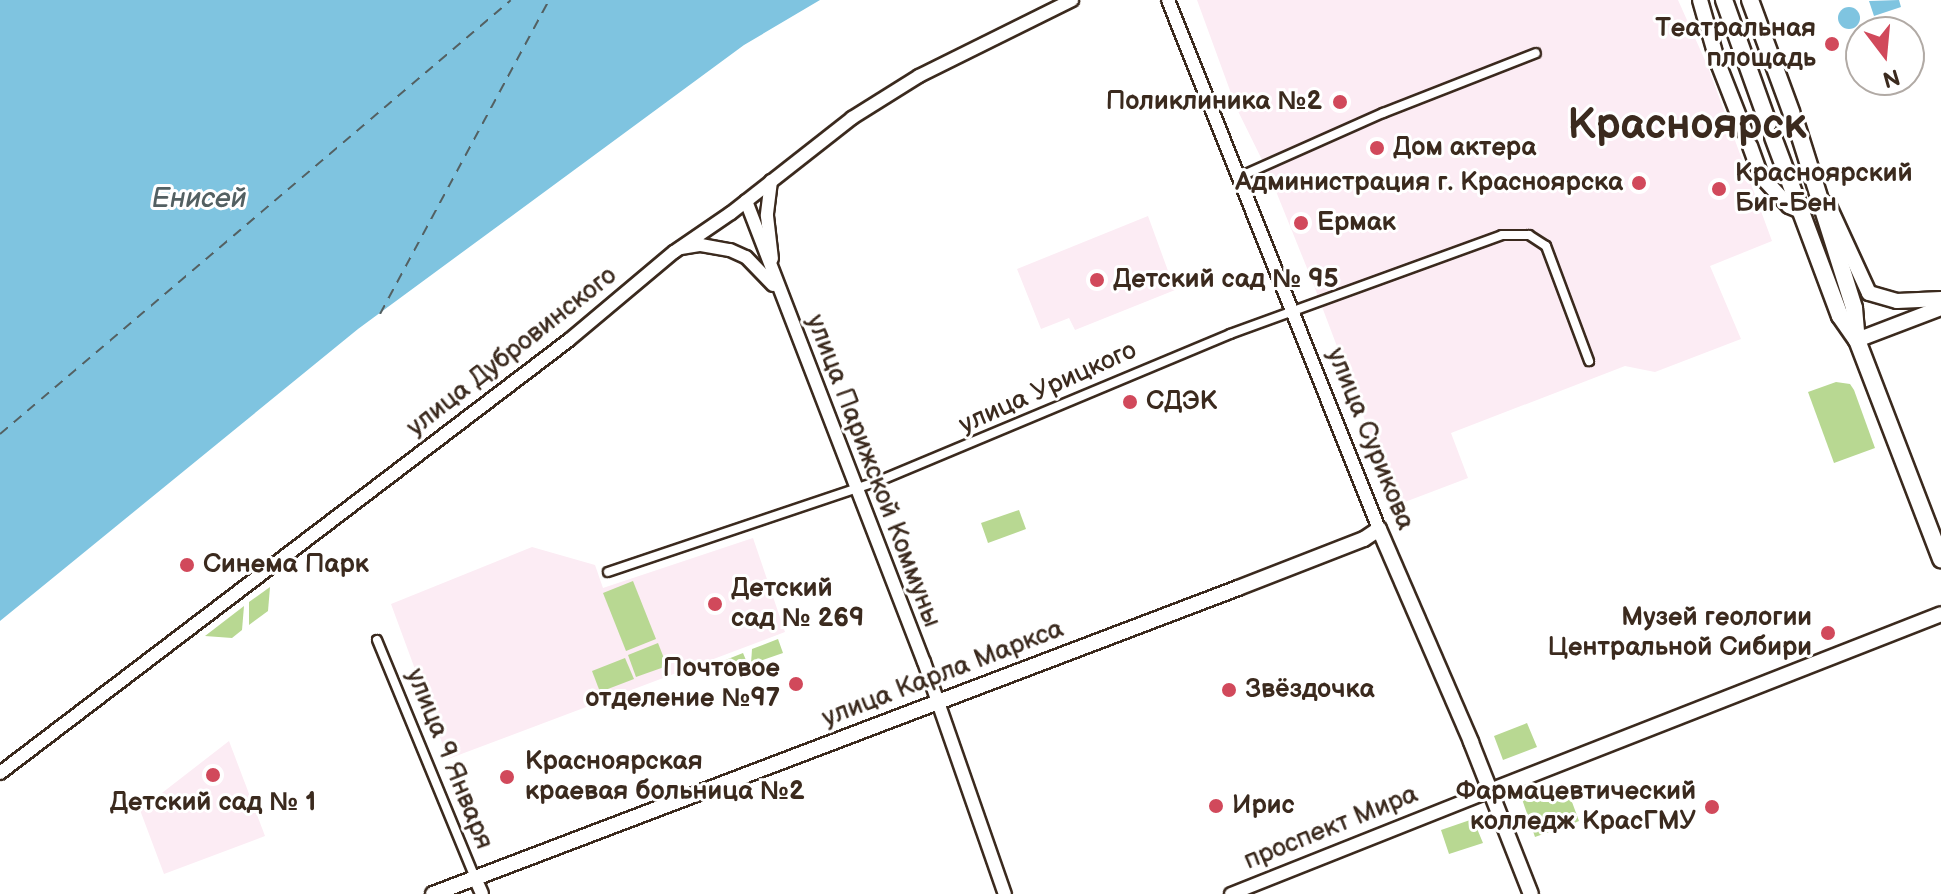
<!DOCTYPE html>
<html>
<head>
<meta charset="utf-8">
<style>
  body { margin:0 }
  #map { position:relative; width:1941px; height:894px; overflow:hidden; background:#fff; font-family:"Balsamiq Sans",sans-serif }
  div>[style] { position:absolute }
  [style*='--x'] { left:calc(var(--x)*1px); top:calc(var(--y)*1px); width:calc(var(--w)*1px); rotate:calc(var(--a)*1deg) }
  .built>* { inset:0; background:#fcecf4 }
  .green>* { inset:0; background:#b8d892 }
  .water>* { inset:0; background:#7fc4e0 }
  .round { border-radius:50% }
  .ferry>* { height:2px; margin-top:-1px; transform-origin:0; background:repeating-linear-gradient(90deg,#536062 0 10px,transparent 0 18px) }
  .roads { filter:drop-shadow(2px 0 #3b2a1e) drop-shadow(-2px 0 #3b2a1e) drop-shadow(0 2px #3b2a1e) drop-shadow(0 -2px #3b2a1e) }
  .street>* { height:8px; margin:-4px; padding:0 4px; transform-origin:4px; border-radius:4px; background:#fff }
  .secondary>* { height:12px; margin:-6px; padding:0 6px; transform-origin:6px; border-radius:6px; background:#fff }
  .primary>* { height:14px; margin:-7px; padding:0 7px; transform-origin:7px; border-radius:7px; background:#fff }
  .highway>* { height:16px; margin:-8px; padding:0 8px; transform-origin:8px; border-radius:8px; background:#fff }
  .dots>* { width:22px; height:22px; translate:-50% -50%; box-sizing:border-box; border:4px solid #fff; border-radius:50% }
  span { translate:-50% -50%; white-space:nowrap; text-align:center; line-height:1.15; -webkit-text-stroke:6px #fff; paint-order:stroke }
  .poi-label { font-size:26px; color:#3b2a1e; font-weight:700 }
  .right { translate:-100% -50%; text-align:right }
  .left { translate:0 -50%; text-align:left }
  .street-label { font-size:26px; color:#3b2a1e }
  .water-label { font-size:28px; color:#536062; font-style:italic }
  .town-label { font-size:42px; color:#3b2a1e; font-weight:700 }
  .north { position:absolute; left:1845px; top:16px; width:80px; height:80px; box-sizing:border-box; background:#fff; border:2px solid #b1aaa5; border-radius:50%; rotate:164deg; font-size:22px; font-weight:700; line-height:32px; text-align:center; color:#3b2a1e }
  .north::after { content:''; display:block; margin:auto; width:28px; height:36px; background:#d1495b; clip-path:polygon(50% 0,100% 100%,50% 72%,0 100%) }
</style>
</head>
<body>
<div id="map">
  <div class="built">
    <div style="clip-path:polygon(1197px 0,1678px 0,1708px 67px,1772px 241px,1710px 266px,1741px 339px,1655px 372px,1625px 366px,1451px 433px,1468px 478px,1397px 505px,1313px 283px,1269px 174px,1236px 107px)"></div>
    <div style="clip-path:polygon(1148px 216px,1175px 290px,1075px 330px,1069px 318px,1041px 329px,1017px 269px)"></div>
    <div style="clip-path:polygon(753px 538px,785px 632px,448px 759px,391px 604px,532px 547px,595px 565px,603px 588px)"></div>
    <div style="clip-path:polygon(229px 741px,265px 836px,164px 874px,140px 810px)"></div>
  </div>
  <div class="green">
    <div style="clip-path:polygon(1836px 382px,1850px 384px,1854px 390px,1875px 448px,1834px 463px,1808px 392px)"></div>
    <div style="clip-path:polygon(1019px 510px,1026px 529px,988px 543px,981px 523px)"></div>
    <div style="clip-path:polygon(633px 581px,656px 639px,626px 651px,603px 593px)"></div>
    <div style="clip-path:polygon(270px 587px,268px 611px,249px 625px,249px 602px)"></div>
    <div style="clip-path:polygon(244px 606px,242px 630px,232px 638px,205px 636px)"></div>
    <div style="clip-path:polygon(778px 639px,783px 653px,751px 664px,752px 649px)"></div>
    <div style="clip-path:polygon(658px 643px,667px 666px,636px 677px,628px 655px)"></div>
    <div style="clip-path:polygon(743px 653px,748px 665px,727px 673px,723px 661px)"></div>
    <div style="clip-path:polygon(625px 658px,634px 679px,600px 692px,592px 671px)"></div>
    <div style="clip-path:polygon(1527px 723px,1537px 747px,1503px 760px,1494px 736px)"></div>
    <div style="clip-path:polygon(1565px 783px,1579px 821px,1572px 824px,1570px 820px,1562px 823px,1563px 827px,1535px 837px,1522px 799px)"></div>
    <div style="clip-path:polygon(1473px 819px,1483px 843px,1449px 854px,1441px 830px)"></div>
  </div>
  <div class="water">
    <div style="clip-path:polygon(0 0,820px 0,744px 45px,358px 329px,0 621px)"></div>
    <div style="clip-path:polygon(1899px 0,1901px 7px,1874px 16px,1869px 1px)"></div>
    <div class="round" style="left:1838px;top:7px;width:22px;height:22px"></div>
  </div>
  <div class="ferry">
    <div style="--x:380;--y:314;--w:357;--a:-61.7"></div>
    <div style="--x:0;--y:434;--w:670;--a:-40.34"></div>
  </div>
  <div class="roads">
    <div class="street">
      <div style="--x:1239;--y:177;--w:158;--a:-24"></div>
      <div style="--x:1383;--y:113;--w:164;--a:-21.4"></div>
      <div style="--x:608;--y:572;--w:286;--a:-18.6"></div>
      <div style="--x:879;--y:481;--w:381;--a:-22.7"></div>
      <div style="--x:1230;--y:334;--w:289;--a:-20"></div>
      <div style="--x:1502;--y:235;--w:27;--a:0"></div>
      <div style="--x:1529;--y:235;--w:20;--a:33"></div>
      <div style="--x:1546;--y:246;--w:123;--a:69.5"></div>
      <div style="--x:377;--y:640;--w:257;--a:67.6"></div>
    </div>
    <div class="secondary">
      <div style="--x:1168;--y:0;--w:570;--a:68.25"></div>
      <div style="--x:771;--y:181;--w:35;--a:97"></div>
      <div style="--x:767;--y:216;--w:43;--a:83.4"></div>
      <div style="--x:746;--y:201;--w:494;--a:68.9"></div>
      <div style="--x:924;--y:662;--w:246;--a:70.8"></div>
      <div style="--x:681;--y:248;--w:20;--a:-9"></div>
      <div style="--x:701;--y:245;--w:29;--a:10"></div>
      <div style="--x:730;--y:250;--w:17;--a:24"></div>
      <div style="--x:746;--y:257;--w:39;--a:46"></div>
      <div style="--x:0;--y:773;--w:715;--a:-37.27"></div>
      <div style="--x:569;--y:340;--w:137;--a:-40"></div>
      <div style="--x:674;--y:252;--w:69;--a:-34.4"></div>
      <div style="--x:731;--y:213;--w:154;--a:-38.1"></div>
      <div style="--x:852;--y:118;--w:79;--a:-32.1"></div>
      <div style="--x:919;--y:76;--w:171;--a:-26.4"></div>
      <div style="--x:475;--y:878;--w:17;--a:66"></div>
      <div style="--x:1231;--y:894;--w:279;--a:-21.7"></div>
    </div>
    <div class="primary">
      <div style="--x:1700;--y:0;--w:66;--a:74.1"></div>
      <div style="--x:1718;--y:63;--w:74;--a:68.6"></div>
      <div style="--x:1750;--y:146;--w:32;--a:70"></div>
      <div style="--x:1761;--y:176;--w:41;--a:47"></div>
      <div style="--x:1789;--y:206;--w:15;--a:23"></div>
      <div style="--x:1828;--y:204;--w:98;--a:65.3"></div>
      <div style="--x:1869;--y:293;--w:29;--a:16"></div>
      <div style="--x:1897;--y:301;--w:44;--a:-2.6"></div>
      <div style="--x:1857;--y:340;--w:90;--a:-20.9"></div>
      <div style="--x:1490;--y:791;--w:484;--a:-21.4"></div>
      <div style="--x:433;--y:894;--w:861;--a:-20.81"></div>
      <div style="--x:1238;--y:588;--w:135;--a:-21.3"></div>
      <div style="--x:1364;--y:539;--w:18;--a:-34"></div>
      <div style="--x:1379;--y:529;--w:232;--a:66.6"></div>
      <div style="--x:1471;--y:742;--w:163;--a:68.5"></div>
    </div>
    <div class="highway">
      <div style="--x:1724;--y:0;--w:131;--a:70.3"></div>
      <div style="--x:1750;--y:0;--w:121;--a:69.8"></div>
      <div style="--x:1797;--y:127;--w:190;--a:72.5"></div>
      <div style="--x:1854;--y:308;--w:32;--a:85"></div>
      <div style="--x:1857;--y:340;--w:235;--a:69"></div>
      <div style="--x:1773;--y:137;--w:191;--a:69.5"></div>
      <div style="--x:1840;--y:316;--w:28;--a:55"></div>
    </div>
  </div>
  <div class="dots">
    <div style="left:1832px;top:44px;background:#d1495b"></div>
    <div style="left:1340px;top:102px;background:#d1495b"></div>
    <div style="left:1377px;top:148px;background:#d1495b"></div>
    <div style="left:1639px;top:183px;background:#d1495b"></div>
    <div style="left:1719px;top:189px;background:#d1495b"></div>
    <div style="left:1301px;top:223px;background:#d1495b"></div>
    <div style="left:1097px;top:280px;background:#d1495b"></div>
    <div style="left:1130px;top:402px;background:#d1495b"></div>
    <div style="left:187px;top:565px;background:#d1495b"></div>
    <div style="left:715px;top:604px;background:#d1495b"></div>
    <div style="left:1828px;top:633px;background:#d1495b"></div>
    <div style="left:796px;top:684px;background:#d1495b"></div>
    <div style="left:1229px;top:690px;background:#d1495b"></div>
    <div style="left:213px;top:775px;background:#d1495b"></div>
    <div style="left:507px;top:777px;background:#d1495b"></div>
    <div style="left:1216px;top:806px;background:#d1495b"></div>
    <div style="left:1712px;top:807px;background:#d1495b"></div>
  </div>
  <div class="poi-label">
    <span class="right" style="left:1816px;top:44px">Театральная<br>площадь</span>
    <span class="right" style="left:1322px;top:102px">Поликлиника №2</span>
    <span class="left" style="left:1393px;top:148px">Дом актера</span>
    <span class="left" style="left:1735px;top:189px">Красноярский<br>Биг-Бен</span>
    <span class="right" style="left:1623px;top:183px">Администрация г. Красноярска</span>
    <span class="left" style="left:1317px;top:223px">Ермак</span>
    <span class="left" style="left:1113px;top:280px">Детский сад № 95</span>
    <span class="left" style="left:1146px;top:402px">СДЭК</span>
    <span class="left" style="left:203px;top:565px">Синема Парк</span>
    <span class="left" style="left:731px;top:604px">Детский<br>сад № 269</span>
    <span class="right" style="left:1812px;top:633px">Музей геологии<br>Центральной Сибири</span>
    <span class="right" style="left:780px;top:684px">Почтовое<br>отделение №97</span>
    <span class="left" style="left:1245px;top:690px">Звёздочка</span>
    <span class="left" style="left:525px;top:777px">Красноярская<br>краевая больница №2</span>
    <span class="right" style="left:1696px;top:807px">Фармацевтический<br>колледж КрасГМУ</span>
    <span style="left:213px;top:803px">Детский сад № 1</span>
    <span class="left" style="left:1232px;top:806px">Ирис</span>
  </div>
  <div class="street-label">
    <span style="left:512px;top:352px;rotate:-38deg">улица Дубровинского</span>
    <span style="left:1048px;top:388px;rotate:-24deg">улица Урицкого</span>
    <span style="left:1370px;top:439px;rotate:68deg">улица Сурикова</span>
    <span style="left:873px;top:471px;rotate:69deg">улица Парижской Коммуны</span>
    <span style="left:943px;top:674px;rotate:-21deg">улица Карла Маркса</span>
    <span style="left:449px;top:759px;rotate:68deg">улица 9 Января</span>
    <span style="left:1331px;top:828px;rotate:-22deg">проспект Мира</span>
  </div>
  <div class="water-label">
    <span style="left:199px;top:199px">Енисей</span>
  </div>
  <div class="town-label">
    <span style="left:1687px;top:126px">Красноярск</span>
  </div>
  <div class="north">N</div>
</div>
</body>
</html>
